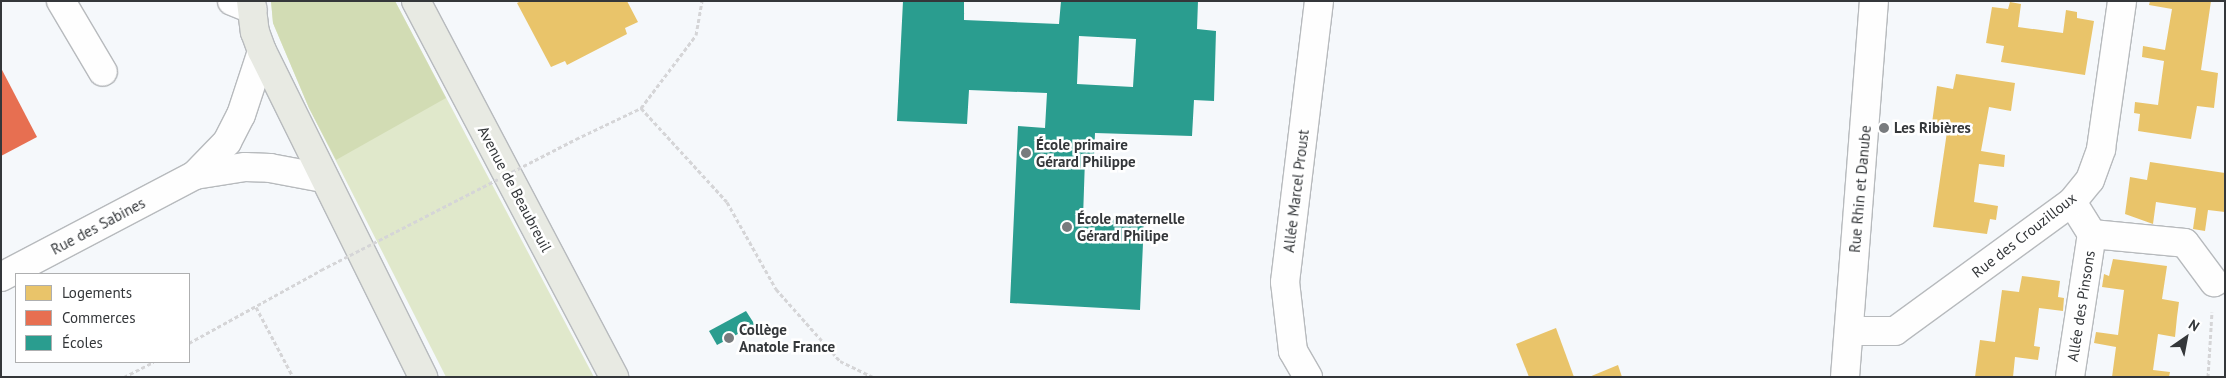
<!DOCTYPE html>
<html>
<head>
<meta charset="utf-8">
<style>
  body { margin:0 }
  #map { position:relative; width:2226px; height:378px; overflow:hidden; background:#f5f8fb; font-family:"PT Sans",sans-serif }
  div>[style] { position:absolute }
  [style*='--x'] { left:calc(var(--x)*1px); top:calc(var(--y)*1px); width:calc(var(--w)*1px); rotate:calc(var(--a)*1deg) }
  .green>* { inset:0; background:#e0e8cb }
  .forest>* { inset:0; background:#d2dcb4 }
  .homes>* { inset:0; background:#e9c46a }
  .shops>* { inset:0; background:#e76f51 }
  .schools>* { inset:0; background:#2a9d8f }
  .path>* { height:3px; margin-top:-1.5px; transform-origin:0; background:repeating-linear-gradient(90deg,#d5d5d7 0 4px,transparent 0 6.5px) }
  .roads { filter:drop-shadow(1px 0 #b7babd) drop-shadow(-1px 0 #b7babd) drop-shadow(0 1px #b7babd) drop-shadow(0 -1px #b7babd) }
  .minor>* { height:28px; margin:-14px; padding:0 14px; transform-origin:14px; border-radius:14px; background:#fefefe }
  .major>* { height:28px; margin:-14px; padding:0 14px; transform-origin:14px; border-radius:14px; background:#e8eae3 }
  .path-bridge>* { height:3px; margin-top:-1.5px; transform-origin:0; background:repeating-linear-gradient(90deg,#d5d5d7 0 4px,transparent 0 6.5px) }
  .dots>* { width:14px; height:14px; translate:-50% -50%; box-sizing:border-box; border:2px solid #fff; border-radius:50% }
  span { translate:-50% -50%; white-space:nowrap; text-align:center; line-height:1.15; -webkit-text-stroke:5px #fff; paint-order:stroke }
  .poi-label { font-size:15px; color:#34373a; font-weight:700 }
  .left { translate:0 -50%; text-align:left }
  .street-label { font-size:15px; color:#34373a }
  .frame { position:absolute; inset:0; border:2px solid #34373a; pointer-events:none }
  .legend { position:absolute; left:15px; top:273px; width:175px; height:90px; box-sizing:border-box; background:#fff; border:1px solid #aeafb0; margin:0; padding:6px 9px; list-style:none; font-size:15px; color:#34373a }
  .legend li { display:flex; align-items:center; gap:10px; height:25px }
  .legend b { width:25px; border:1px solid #aeafb0 }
  .north { position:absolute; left:2161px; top:313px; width:50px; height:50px; -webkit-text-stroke:4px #fff; paint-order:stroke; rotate:33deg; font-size:14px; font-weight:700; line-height:20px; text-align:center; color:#34373a }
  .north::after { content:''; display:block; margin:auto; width:18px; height:22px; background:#34373a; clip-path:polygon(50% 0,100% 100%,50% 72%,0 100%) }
</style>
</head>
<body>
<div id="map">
  <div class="green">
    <div style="clip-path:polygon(271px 1px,395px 1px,594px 377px,446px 377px,309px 108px,273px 23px)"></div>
  </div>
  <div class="forest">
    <div style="clip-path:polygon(271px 1px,395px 1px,446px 98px,336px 160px,309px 108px,273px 23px)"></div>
  </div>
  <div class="homes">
    <div style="clip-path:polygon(521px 1px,627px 1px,638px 22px,625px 28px,627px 34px,567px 65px,565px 61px,551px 67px,517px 3px)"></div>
    <div style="clip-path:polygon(2150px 1px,2211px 1px,2201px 70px,2218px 73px,2214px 108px,2197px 106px,2191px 139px,2138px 131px,2140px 114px,2134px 113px,2135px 102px,2158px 105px,2164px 61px,2142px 57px,2143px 46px,2165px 50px,2172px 9px,2149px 5px)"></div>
    <div style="clip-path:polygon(2010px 2px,2021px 4px,2018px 27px,2063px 33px,2066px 10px,2077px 12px,2077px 18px,2094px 21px,2085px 75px,2001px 62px,2004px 46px,1986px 43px,1992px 7px,2008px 9px)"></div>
    <div style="clip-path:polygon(1956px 74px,2015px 83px,2011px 111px,1989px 107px,1981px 151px,2005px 155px,2004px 167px,1979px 164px,1974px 202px,1998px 206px,1996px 220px,1990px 219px,1987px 234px,1933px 227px,1948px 125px,1932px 123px,1937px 86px,1953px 89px)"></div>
    <div style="clip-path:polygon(2150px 162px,2225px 173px,2225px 212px,2208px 210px,2205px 231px,2193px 229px,2196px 208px,2156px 202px,2153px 224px,2125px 214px,2130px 177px,2147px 180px)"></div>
    <div style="clip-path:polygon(2113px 259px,2167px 266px,2162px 299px,2179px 302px,2177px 317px,2175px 337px,2158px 334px,2153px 370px,2170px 372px,2169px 377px,2112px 377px,2116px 347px,2094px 343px,2096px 332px,2118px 335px,2124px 290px,2102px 287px,2104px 274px,2109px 276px)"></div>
    <div style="clip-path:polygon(2022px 276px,2060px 281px,2058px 297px,2064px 298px,2063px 311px,2039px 308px,2034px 346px,2040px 347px,2038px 360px,2015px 357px,2013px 377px,1975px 377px,1980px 340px,1995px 342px,2002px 290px,2019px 292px)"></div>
    <div style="clip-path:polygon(1556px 328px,1574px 377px,1529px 377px,1516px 344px)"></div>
    <div style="clip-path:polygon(1618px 365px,1622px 377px,1589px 377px)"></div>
  </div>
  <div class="shops">
    <div style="clip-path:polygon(1px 68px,37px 137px,1px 156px)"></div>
  </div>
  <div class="schools">
    <div style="clip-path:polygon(evenodd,903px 1px,964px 1px,964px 20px,1059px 24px,1061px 1px,1198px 1px,1197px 29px,1216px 31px,1214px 101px,1194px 100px,1192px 136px,1095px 133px,1094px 158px,1085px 159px,1083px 218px,1144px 221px,1140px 310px,1010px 303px,1018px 126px,1045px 128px,1047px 93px,969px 90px,967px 124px,897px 121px,903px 1px,1079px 36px,1136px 39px,1133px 87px,1077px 84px,1079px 36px)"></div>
    <div style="clip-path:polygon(746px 311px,755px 325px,717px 345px,709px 331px)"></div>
  </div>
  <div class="path">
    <div style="--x:641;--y:108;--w:127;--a:47.5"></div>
    <div style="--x:727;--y:202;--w:100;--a:60.6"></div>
    <div style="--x:776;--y:289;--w:96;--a:48.4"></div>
    <div style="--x:840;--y:361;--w:37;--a:26"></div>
    <div style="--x:576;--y:139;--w:72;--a:-25.5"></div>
    <div style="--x:641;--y:108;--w:91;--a:-53"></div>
    <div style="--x:696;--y:35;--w:35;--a:-80"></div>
    <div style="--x:256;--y:307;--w:79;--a:62.1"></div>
    <div style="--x:189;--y:343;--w:151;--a:-28.9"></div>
    <div style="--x:124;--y:377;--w:33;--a:-27"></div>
    <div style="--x:2208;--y:377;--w:65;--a:-86.5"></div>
  </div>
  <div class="roads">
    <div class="minor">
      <div style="--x:61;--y:1;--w:82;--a:59.4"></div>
      <div style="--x:232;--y:1;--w:22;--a:22"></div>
      <div style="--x:195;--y:175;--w:51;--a:-9.1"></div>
      <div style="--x:245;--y:167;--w:25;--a:2"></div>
      <div style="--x:270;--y:168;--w:54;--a:10.7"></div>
      <div style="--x:2072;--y:202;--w:38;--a:58"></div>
      <div style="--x:2092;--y:234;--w:93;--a:5.5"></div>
      <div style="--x:2185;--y:243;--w:49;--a:53.4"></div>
      <div style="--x:1;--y:277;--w:219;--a:-27.7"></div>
      <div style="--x:195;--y:175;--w:46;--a:-45.9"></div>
      <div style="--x:227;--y:142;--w:30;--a:-63"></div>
      <div style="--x:241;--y:115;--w:67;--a:-71.8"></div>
      <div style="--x:1849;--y:331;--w:46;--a:0"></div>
      <div style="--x:1895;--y:331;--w:219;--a:-36.1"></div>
      <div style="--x:2072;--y:202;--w:28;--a:-51"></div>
      <div style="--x:2090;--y:180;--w:33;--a:-70"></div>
      <div style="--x:2101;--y:149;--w:149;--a:-81.9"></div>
      <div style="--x:1308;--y:377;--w:30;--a:-120"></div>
      <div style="--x:1293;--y:351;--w:69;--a:-96.6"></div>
      <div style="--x:1285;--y:282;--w:283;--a:-83.1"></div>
      <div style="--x:1845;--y:377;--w:377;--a:-85.6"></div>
      <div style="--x:2070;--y:377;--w:145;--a:-81.3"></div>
    </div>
    <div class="major">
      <div style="--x:251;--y:1;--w:31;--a:83"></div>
      <div style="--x:255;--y:32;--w:20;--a:70"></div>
      <div style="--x:262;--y:51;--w:364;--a:63.7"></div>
      <div style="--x:416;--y:1;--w:425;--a:62.2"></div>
    </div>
  </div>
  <div class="path-bridge">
    <div style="--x:321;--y:270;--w:287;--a:-27.2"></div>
  </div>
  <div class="dots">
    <div style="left:1884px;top:128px;background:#787b7e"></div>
    <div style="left:1026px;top:153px;background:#787b7e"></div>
    <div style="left:1067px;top:227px;background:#787b7e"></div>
    <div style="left:729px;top:338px;background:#787b7e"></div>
  </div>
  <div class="poi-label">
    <span class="left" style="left:1894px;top:128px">Les Ribières</span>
    <span class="left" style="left:1036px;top:153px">École primaire<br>Gérard Philippe</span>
    <span class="left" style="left:1077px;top:227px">École maternelle<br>Gérard Philipe</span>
    <span class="left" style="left:739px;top:338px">Collège<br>Anatole France</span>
  </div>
  <div class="street-label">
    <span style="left:515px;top:189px;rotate:62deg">Avenue de Beaubreuil</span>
    <span style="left:1860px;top:189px;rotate:-85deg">Rue Rhin et Danube</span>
    <span style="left:1296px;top:191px;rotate:-83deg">Allée Marcel Proust</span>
    <span style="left:98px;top:226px;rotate:-28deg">Rue des Sabines</span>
    <span style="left:2024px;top:235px;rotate:-38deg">Rue des Crouzilloux</span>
    <span style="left:2081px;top:306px;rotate:-81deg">Allée des Pinsons</span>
  </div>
  <div class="frame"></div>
  <ul class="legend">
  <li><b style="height:14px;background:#e9c46a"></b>Logements</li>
  <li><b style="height:14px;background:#e76f51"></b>Commerces</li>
  <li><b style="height:14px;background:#2a9d8f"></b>Écoles</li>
  </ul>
  <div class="north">N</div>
</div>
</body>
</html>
